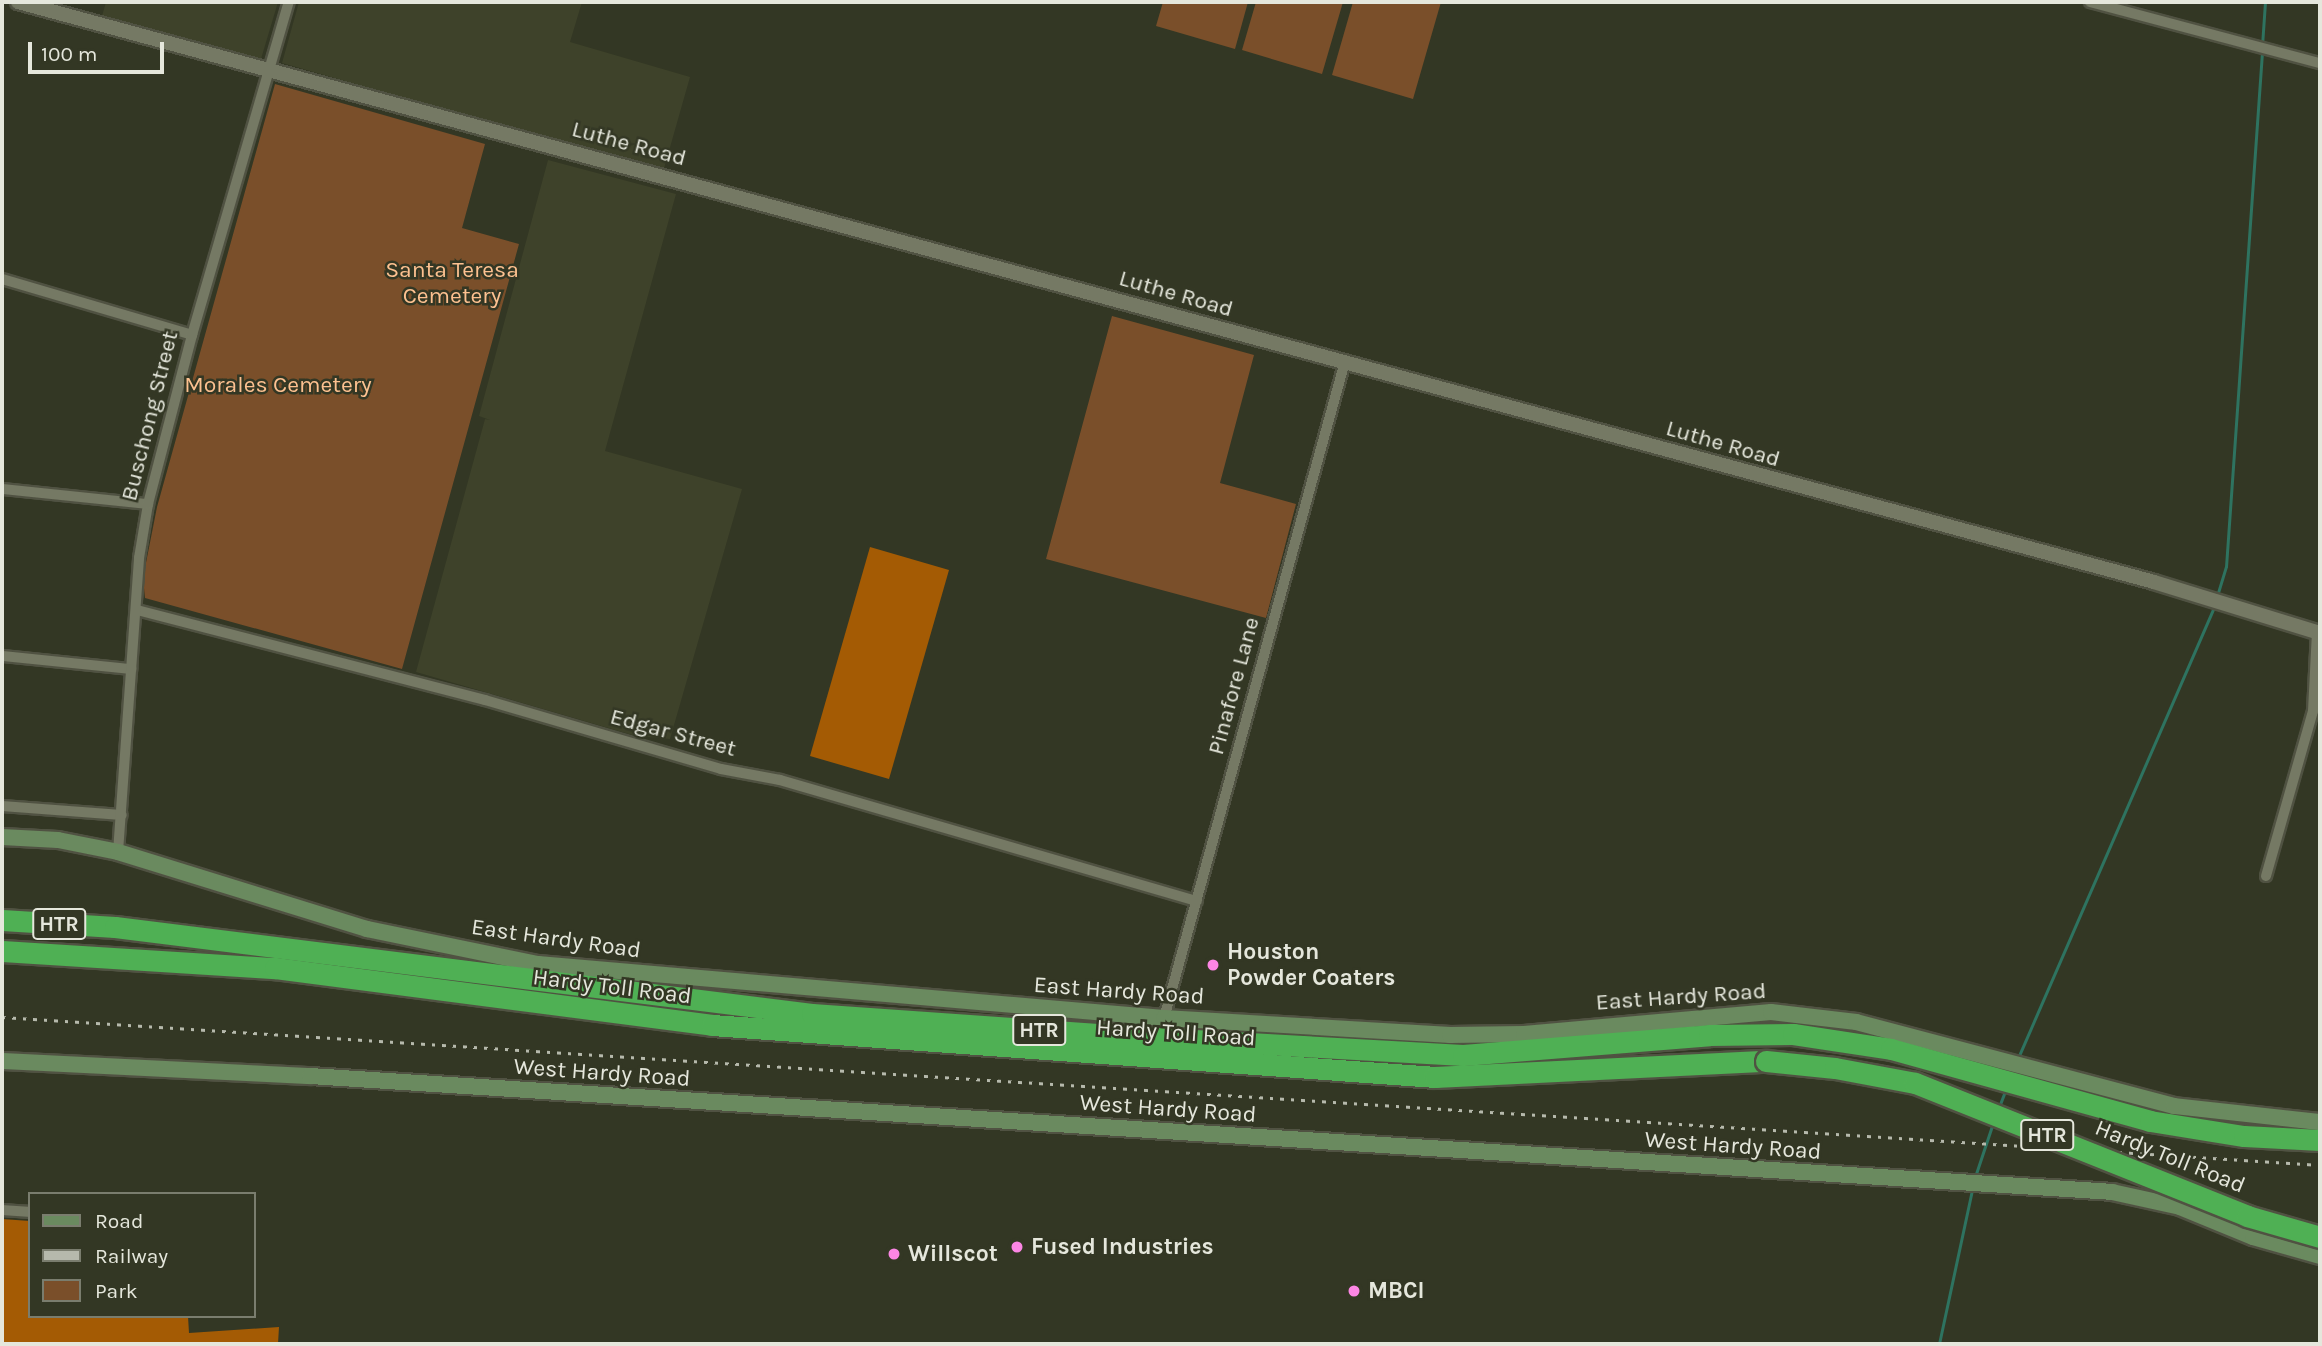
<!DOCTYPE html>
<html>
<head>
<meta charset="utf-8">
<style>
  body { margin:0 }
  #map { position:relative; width:2322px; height:1346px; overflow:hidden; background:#333724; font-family:Karla,sans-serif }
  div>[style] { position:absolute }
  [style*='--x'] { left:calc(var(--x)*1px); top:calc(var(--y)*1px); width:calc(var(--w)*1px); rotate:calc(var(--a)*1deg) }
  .built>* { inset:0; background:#3e422a }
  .green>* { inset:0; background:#7a4f2a }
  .forest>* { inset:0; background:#a45b04 }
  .stream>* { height:2.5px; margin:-1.25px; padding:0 1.25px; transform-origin:1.25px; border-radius:1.25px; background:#2e7360 }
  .roads { filter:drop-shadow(2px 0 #505242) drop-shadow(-2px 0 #505242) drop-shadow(0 2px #505242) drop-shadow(0 -2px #505242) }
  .minor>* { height:10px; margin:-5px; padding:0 5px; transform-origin:5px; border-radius:5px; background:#757964 }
  .tertiary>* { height:14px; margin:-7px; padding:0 7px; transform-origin:7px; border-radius:7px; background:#757964 }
  .secondary>* { height:16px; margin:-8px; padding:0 8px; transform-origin:8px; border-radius:8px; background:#6a8a5f }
  .motorway>* { height:21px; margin:-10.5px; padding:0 10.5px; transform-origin:10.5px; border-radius:10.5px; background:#4fb054 }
  .rail>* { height:2.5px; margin-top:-1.25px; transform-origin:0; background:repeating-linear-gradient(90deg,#b6b9ac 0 3.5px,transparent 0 10.5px) }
  .bridges { filter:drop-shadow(2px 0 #505242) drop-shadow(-2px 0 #505242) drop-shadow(0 2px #505242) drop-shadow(0 -2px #505242) }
  .motorway-bridge>* { height:21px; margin:-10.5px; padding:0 10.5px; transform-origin:10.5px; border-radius:10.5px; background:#4fb054 }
  .dots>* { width:19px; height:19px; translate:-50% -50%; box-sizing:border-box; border:4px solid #333724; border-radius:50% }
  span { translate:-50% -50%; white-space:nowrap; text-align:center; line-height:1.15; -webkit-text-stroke:5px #333724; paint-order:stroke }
  .shield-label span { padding:2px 5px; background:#333724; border:2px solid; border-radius:5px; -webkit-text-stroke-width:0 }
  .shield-label { font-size:21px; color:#e5e7dc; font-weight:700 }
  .street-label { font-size:23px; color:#e5e7dc }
  .park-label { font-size:23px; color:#fdc190 }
  .poi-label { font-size:23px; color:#e5e7dc; font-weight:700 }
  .left { translate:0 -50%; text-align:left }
  .frame { position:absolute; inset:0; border:4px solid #e5e7dc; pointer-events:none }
  .legend { position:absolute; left:28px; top:1192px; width:228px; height:126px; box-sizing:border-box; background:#333724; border:2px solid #7a7d6e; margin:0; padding:9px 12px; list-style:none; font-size:21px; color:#e5e7dc }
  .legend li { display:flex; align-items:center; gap:14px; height:35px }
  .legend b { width:35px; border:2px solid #7a7d6e }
  .scale { position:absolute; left:28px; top:42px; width:136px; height:32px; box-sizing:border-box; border:4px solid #e5e7dc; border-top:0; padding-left:9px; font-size:21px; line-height:24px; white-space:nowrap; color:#e5e7dc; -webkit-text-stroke:5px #333724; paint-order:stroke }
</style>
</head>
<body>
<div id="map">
  <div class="built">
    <div style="clip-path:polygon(106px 2px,278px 2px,261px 59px,102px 16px)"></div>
    <div style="clip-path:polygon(299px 2px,582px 2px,570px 42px,690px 77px,663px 172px,282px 63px)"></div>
    <div style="clip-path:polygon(548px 160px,676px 194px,605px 451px,742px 489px,670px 739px,636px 736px,416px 672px,485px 419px,490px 420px,479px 416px)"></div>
  </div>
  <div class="green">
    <div style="clip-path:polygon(1163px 2px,1248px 2px,1235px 49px,1156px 26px)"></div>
    <div style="clip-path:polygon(1256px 2px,1343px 2px,1322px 74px,1242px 50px)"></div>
    <div style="clip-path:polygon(1353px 2px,1441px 2px,1413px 99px,1332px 75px)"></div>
    <div style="clip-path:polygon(275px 84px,485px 144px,462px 228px,519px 244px,402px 669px,145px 598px,143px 578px,157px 507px)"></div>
    <div style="clip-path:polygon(1112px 316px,1254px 355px,1220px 483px,1296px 504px,1266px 618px,1046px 559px)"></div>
  </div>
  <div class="forest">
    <div style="clip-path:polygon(870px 547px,949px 570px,889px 779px,810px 756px)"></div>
    <div style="clip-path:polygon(2px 1219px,30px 1221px,30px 1316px,188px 1316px,189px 1333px,279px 1327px,278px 1344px,2px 1344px)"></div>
  </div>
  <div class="stream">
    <div style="--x:2262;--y:46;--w:44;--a:-86.1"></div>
    <div style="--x:2217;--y:596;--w:30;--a:-73"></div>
    <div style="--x:2226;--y:567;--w:516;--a:-86"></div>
    <div style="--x:2018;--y:1058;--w:494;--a:-66.5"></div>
    <div style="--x:1999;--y:1107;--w:17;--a:-69"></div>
    <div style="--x:1975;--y:1177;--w:57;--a:-71.6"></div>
    <div style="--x:1939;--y:1344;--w:157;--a:-77.9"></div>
  </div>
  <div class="roads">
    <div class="minor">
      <div style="--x:2090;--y:2;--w:238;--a:14.9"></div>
      <div style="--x:2;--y:279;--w:198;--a:16.4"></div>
      <div style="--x:2;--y:489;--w:147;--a:5.9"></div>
      <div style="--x:137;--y:610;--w:359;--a:14.5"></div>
      <div style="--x:485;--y:700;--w:246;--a:16.3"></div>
      <div style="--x:721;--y:769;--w:60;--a:10.6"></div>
      <div style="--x:780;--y:780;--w:434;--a:16.2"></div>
      <div style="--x:2;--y:656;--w:130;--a:5.8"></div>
      <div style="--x:2;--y:806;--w:120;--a:4.3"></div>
      <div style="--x:118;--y:852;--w:295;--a:-85.9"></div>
      <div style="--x:139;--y:558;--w:55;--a:-80.5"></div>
      <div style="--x:148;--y:504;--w:175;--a:-75.4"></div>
      <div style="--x:192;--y:335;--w:347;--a:-73.8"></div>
      <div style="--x:2266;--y:876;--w:172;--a:-74.1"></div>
      <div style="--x:2313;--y:711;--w:79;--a:-87.1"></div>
      <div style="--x:1164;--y:1018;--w:677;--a:-74.59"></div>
      <div style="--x:2;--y:1210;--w:28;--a:4"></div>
    </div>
    <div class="tertiary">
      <div style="--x:18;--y:2;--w:2213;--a:15.19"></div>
      <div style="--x:2154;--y:582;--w:174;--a:17.1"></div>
    </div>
    <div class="secondary">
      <div style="--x:2;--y:837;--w:56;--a:3.1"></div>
      <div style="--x:58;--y:840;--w:61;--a:11.3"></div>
      <div style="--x:118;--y:852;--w:261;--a:17.2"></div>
      <div style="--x:367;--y:929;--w:175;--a:11.6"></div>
      <div style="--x:538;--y:964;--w:628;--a:4.93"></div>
      <div style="--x:1164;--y:1018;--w:287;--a:3.4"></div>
      <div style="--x:1450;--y:1035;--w:74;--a:-0.8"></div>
      <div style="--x:1524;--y:1034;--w:248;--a:-5.1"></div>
      <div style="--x:1771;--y:1012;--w:86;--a:6.7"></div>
      <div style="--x:1856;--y:1022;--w:329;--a:14.8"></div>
      <div style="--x:2174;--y:1106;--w:147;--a:6.3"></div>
      <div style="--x:2;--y:1061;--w:308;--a:2.8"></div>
      <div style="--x:310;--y:1076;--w:1806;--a:3.68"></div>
      <div style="--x:2112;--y:1192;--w:70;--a:12.4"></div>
      <div style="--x:2180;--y:1207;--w:79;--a:22.3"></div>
      <div style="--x:2253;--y:1237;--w:70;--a:15.8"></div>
    </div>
    <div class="motorway">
      <div style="--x:2;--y:920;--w:113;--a:3.5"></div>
      <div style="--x:115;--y:927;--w:702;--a:7.11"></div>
      <div style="--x:812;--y:1014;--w:347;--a:4"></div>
      <div style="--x:1158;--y:1038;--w:305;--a:3.2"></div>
      <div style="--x:1463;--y:1055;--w:247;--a:-4.6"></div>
      <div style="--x:1709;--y:1035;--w:84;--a:-0.7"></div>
      <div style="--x:1793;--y:1034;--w:99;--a:8.7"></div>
      <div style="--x:1891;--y:1049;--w:269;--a:15.5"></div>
      <div style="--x:2150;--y:1121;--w:95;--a:9.1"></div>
      <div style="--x:2244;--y:1136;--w:76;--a:3"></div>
      <div style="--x:2;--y:951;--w:274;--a:3.6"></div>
      <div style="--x:275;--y:968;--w:441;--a:7.4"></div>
      <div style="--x:712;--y:1025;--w:725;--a:4.11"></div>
      <div style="--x:1435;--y:1077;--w:331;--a:-2.8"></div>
    </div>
  </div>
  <div class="rail">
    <div style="--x:2;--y:1017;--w:2323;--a:3.65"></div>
  </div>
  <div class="bridges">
    <div class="motorway-bridge">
      <div style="--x:1766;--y:1061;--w:69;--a:5.8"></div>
      <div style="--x:1835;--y:1068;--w:81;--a:10.6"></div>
      <div style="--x:1915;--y:1083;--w:358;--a:21.8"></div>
      <div style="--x:2247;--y:1216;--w:76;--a:16"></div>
    </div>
  </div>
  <div class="dots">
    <div style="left:1213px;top:965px;background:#fc86e4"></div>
    <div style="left:1017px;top:1247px;background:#fc86e4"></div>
    <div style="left:894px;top:1254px;background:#fc86e4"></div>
    <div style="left:1354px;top:1291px;background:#fc86e4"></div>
  </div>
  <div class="shield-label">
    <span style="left:59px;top:924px">HTR</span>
    <span style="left:1039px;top:1030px">HTR</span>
    <span style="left:2047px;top:1135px">HTR</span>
  </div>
  <div class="street-label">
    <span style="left:629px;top:144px;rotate:15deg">Luthe Road</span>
    <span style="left:1176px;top:294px;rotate:16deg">Luthe Road</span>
    <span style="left:150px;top:416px;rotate:-76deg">Buschong Street</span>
    <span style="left:1723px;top:444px;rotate:16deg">Luthe Road</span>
    <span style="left:1234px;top:686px;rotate:-75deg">Pinafore Lane</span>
    <span style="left:673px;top:733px;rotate:15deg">Edgar Street</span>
    <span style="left:556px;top:939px;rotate:8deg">East Hardy Road</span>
    <span style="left:612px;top:987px;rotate:7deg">Hardy Toll Road</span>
    <span style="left:1119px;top:991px;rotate:4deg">East Hardy Road</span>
    <span style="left:1681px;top:997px;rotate:-4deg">East Hardy Road</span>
    <span style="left:1176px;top:1033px;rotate:4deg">Hardy Toll Road</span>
    <span style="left:602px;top:1073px;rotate:4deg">West Hardy Road</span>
    <span style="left:1168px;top:1109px;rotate:4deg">West Hardy Road</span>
    <span style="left:1733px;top:1146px;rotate:4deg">West Hardy Road</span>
    <span style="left:2170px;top:1157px;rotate:22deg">Hardy Toll Road</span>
  </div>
  <div class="park-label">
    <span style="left:452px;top:283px">Santa Teresa<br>Cemetery</span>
    <span style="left:278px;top:385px">Morales Cemetery</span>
  </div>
  <div class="poi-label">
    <span class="left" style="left:1227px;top:965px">Houston<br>Powder Coaters</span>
    <span class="left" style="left:1031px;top:1247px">Fused Industries</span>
    <span class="left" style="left:908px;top:1254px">Willscot</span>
    <span class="left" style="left:1368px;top:1291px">MBCI</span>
  </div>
  <div class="frame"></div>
  <ul class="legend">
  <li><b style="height:9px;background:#6a8a5f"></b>Road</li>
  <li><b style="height:9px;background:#b6b9ac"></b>Railway</li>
  <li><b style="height:19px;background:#7a4f2a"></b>Park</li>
  </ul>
  <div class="scale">100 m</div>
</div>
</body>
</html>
